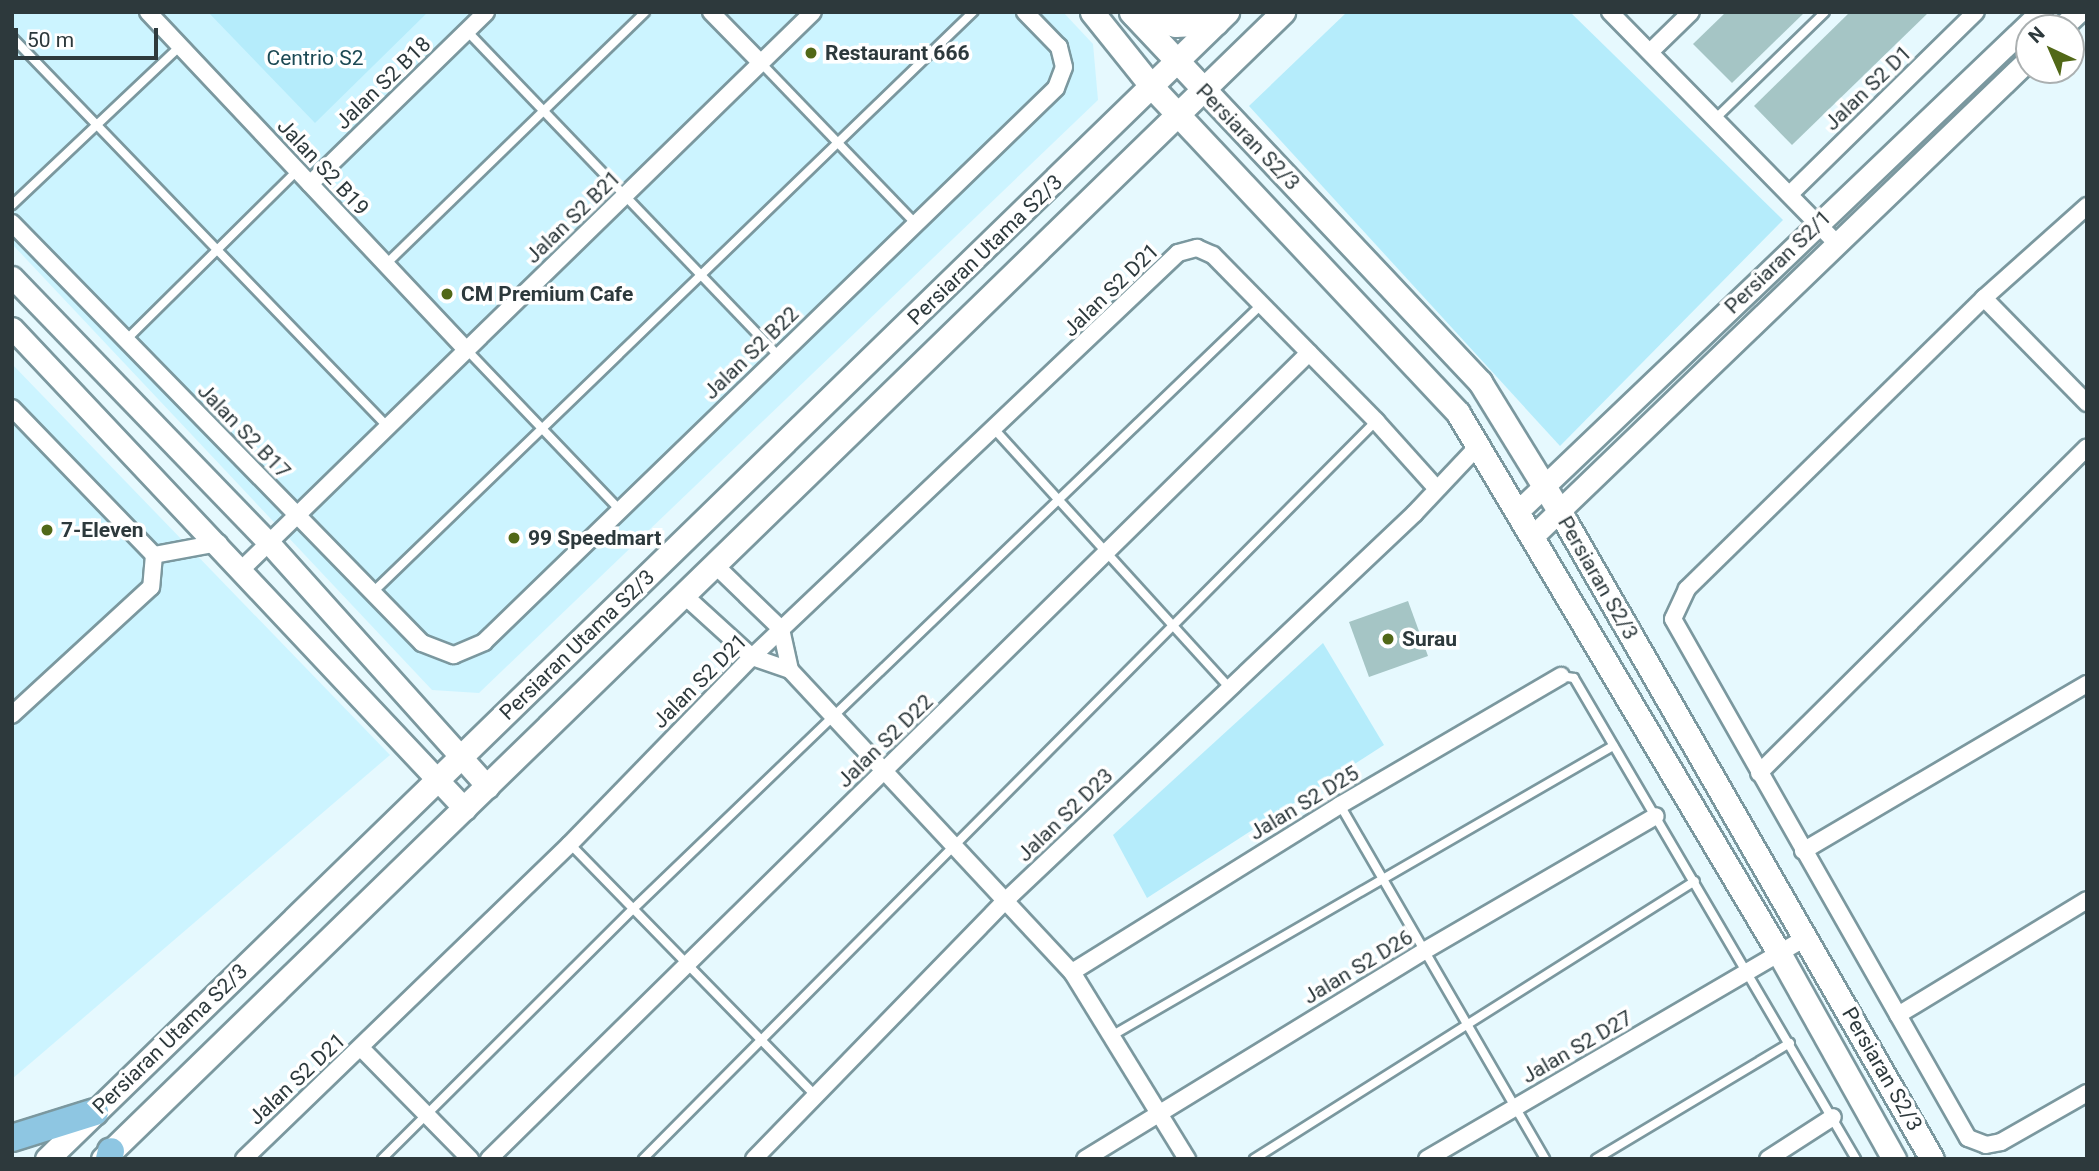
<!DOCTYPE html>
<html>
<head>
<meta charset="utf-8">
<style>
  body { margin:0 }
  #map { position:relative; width:2099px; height:1171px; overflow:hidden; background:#e6f9fe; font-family:Roboto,sans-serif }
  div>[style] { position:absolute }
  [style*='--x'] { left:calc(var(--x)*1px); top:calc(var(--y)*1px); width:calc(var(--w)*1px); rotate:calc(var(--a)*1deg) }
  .built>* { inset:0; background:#ccf4ff }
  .green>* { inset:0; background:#b5ecfb }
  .building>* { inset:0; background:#a5c5c5 }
  .roads { filter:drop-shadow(2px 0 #7b989f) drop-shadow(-2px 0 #7b989f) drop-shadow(0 2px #7b989f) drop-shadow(0 -2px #7b989f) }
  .service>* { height:8px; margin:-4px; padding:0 4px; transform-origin:4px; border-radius:4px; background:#fff }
  .minor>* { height:16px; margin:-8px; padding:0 8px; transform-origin:8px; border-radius:8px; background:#fff }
  .tertiary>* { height:21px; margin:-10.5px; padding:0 10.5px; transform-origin:10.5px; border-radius:10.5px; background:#fff }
  .secondary>* { height:23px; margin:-11.5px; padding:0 11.5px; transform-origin:11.5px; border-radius:11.5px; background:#fff }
  .primary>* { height:26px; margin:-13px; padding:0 13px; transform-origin:13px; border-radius:13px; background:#8ec6e2 }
  .dots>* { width:19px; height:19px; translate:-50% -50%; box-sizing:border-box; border:4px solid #fff; border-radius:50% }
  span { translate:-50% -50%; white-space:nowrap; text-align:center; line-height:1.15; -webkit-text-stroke:7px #fff; paint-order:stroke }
  .poi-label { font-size:21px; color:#2d393c; font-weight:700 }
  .left { translate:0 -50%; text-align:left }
  .park-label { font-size:21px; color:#1c4a55 }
  .street-label { font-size:21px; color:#2d393c }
  .frame { position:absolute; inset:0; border:14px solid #2d393c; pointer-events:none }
  .north { position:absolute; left:2015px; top:14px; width:70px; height:70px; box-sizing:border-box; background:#fff; border:2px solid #abb0b1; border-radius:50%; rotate:316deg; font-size:19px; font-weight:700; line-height:28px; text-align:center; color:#2d393c }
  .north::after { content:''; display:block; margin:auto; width:24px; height:32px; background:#516817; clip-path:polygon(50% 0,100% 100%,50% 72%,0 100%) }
  .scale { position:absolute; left:14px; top:28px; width:144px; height:32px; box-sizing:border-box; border:4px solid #2d393c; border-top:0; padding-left:9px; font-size:21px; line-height:24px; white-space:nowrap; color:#2d393c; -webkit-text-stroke:5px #fff; paint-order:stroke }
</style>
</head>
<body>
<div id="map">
  <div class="built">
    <div style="clip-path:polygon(12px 12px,1063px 12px,1093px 44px,1098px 100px,479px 693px,432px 690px,12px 244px)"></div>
    <div style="clip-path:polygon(12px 364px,390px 755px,12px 1079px)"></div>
  </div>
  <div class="green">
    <div style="clip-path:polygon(208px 12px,428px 12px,315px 123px)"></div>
    <div style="clip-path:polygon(1347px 12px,1570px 12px,1783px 220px,1560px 446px,1249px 106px)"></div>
    <div style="clip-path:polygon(1323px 643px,1384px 745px,1147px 898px,1113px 835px)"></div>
  </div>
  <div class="building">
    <div style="clip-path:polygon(1726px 12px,1805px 12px,1732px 83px,1693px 44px)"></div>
    <div style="clip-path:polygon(1850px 12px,1929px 12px,1792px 145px,1754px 106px)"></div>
    <div style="clip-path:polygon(1408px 601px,1428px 656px,1369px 677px,1349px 622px)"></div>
  </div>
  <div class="roads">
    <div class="service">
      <div style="--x:467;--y:31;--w:449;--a:46.2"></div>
      <div style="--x:12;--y:37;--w:542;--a:46.05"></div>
      <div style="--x:761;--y:63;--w:223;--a:46.1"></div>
      <div style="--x:1715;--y:119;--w:153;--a:-44.2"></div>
      <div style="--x:12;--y:205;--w:231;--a:-43.4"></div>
      <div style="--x:386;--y:264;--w:361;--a:-44.2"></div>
      <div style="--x:126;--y:340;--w:242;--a:-44.7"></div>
      <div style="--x:467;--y:350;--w:223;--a:46.3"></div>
      <div style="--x:995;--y:430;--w:348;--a:47.7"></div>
      <div style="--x:373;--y:592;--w:835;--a:-44.03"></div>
      <div style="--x:1561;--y:676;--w:13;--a:9"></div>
      <div style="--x:1574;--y:678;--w:558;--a:59.62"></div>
      <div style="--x:1340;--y:805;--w:409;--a:59.9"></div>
      <div style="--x:570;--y:844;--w:354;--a:45.7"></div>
      <div style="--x:1113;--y:1035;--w:578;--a:-30.03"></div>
      <div style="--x:382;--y:1159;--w:354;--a:-44.9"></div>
      <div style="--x:633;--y:909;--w:874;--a:-43.89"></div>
      <div style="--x:643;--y:1159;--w:1040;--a:-45.19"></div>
      <div style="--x:1254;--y:1159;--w:521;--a:-32.23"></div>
      <div style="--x:1596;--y:1159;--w:226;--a:-30.9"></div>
    </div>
    <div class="minor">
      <div style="--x:148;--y:12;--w:465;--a:46.7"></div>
      <div style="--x:711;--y:12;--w:71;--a:45.6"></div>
      <div style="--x:1610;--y:12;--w:325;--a:45.6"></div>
      <div style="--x:1650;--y:52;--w:57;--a:-44.3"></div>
      <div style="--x:310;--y:184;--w:246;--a:-44.3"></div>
      <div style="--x:1790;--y:194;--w:260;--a:-44.4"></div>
      <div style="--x:2087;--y:206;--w:138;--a:138.2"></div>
      <div style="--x:1984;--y:298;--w:416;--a:135.6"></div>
      <div style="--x:1687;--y:589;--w:33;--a:115"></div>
      <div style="--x:1673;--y:619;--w:597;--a:60.39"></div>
      <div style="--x:1968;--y:1138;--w:19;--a:21"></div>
      <div style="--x:1986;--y:1145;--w:15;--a:-11"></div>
      <div style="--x:2001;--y:1142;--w:99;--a:-29.7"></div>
      <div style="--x:12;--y:223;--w:587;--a:45.69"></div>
      <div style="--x:422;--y:643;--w:34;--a:21"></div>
      <div style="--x:454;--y:655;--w:33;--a:-23"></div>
      <div style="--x:484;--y:642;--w:796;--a:-44.08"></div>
      <div style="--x:1056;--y:88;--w:22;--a:-69"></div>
      <div style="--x:1064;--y:67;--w:21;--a:-104"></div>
      <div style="--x:1059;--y:47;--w:49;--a:-134.2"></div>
      <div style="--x:1984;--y:298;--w:147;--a:45.6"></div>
      <div style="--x:12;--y:408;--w:204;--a:46"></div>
      <div style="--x:154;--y:555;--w:32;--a:95"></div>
      <div style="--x:151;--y:587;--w:189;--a:137.4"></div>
      <div style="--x:154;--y:555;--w:66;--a:-10.5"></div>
      <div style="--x:716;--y:566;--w:91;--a:44.1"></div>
      <div style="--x:781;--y:629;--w:42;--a:77.6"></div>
      <div style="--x:243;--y:568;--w:796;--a:-44.29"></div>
      <div style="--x:686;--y:597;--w:89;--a:42.3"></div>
      <div style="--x:752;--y:657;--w:40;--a:18.9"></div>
      <div style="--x:790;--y:670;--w:413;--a:47"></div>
      <div style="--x:1072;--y:972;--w:220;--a:58.4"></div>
      <div style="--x:1759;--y:773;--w:462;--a:-44.8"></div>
      <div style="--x:1803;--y:851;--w:329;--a:-30.5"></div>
      <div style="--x:1072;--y:972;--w:316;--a:-31.9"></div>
      <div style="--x:1340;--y:805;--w:256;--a:-30.3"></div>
      <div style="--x:1898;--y:1015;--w:221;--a:-31.3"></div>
      <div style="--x:361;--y:1048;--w:156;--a:45.5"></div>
      <div style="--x:244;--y:1159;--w:453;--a:-44"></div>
      <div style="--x:570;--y:844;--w:261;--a:-45.8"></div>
      <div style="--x:752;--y:657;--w:587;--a:-43.48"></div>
      <div style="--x:1178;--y:253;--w:20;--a:-15"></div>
      <div style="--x:1197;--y:248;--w:17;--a:24"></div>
      <div style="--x:1213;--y:255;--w:233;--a:45.5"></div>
      <div style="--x:1376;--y:421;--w:91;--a:48.1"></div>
      <div style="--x:489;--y:1159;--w:1150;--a:-44.51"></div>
      <div style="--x:754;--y:1159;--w:360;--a:-45.8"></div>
      <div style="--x:1005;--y:901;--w:564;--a:-43.42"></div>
      <div style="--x:1415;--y:513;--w:95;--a:-46.7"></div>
      <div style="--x:1085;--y:1159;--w:398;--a:-31.5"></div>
      <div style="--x:1424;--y:951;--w:268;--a:-30.2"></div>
      <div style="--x:1427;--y:1159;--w:440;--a:-30.3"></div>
      <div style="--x:1768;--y:1159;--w:77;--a:-32.9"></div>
    </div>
    <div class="tertiary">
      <div style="--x:2061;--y:28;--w:23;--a:-43"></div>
      <div style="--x:12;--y:277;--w:370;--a:46"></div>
      <div style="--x:269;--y:543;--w:328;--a:48.1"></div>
      <div style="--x:12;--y:328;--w:661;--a:46.72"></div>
      <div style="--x:1517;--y:512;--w:724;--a:-43.66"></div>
      <div style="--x:1532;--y:537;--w:690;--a:-43.88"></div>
    </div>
    <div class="secondary">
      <div style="--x:1092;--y:12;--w:96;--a:51.3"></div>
      <div style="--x:1152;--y:87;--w:447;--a:46.8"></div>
      <div style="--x:1458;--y:413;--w:628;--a:59.27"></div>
      <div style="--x:1779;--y:953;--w:236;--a:60.8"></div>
      <div style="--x:1131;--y:12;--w:509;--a:46.67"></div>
      <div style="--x:1480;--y:382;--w:153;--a:58.4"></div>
      <div style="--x:1560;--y:512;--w:746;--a:60.1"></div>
      <div style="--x:1134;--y:15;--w:42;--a:13.7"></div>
      <div style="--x:1175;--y:25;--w:41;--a:-2.8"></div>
      <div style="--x:47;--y:1159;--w:1646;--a:-44.19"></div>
      <div style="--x:103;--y:1159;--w:1646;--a:-44.19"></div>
    </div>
    <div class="primary">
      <div style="--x:12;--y:1138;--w:87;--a:-17.4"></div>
      <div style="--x:109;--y:1159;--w:8;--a:-76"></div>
    </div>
  </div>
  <div class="dots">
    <div style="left:811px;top:53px;background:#516817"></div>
    <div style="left:447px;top:294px;background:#516817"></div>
    <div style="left:47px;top:530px;background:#516817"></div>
    <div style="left:514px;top:538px;background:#516817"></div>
    <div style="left:1388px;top:639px;background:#516817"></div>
  </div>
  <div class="poi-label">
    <span class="left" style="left:825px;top:53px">Restaurant 666</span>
    <span class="left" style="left:461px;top:294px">CM Premium Cafe</span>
    <span class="left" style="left:61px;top:530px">7-Eleven</span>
    <span class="left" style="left:528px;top:538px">99 Speedmart</span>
    <span class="left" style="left:1402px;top:639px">Surau</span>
  </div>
  <div class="park-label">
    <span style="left:315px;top:58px">Centrio S2</span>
  </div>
  <div class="street-label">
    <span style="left:383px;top:83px;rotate:-44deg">Jalan S2 B18</span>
    <span style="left:1868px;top:88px;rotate:-44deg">Jalan S2 D1</span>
    <span style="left:1248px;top:137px;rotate:46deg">Persiaran S2/3</span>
    <span style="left:323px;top:167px;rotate:47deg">Jalan S2 B19</span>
    <span style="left:573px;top:217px;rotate:-44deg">Jalan S2 B21</span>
    <span style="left:985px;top:250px;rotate:-44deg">Persiaran Utama S2/3</span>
    <span style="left:1778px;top:262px;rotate:-44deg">Persiaran S2/1</span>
    <span style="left:1111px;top:290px;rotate:-44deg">Jalan S2 D21</span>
    <span style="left:751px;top:353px;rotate:-44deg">Jalan S2 B22</span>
    <span style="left:244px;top:431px;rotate:46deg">Jalan S2 B17</span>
    <span style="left:1598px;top:578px;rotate:60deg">Persiaran S2/3</span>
    <span style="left:577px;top:645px;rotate:-44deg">Persiaran Utama S2/3</span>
    <span style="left:700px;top:681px;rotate:-45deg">Jalan S2 D21</span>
    <span style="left:885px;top:741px;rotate:-44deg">Jalan S2 D22</span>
    <span style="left:1304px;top:803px;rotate:-31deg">Jalan S2 D25</span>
    <span style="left:1065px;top:815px;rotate:-44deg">Jalan S2 D23</span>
    <span style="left:1358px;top:967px;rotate:-31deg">Jalan S2 D26</span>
    <span style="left:170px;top:1039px;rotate:-44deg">Persiaran Utama S2/3</span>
    <span style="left:1577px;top:1047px;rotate:-30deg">Jalan S2 D27</span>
    <span style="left:1882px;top:1069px;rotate:60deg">Persiaran S2/3</span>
    <span style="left:297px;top:1079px;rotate:-43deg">Jalan S2 D21</span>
  </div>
  <div class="frame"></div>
  <div class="north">N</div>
  <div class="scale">50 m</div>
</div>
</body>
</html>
